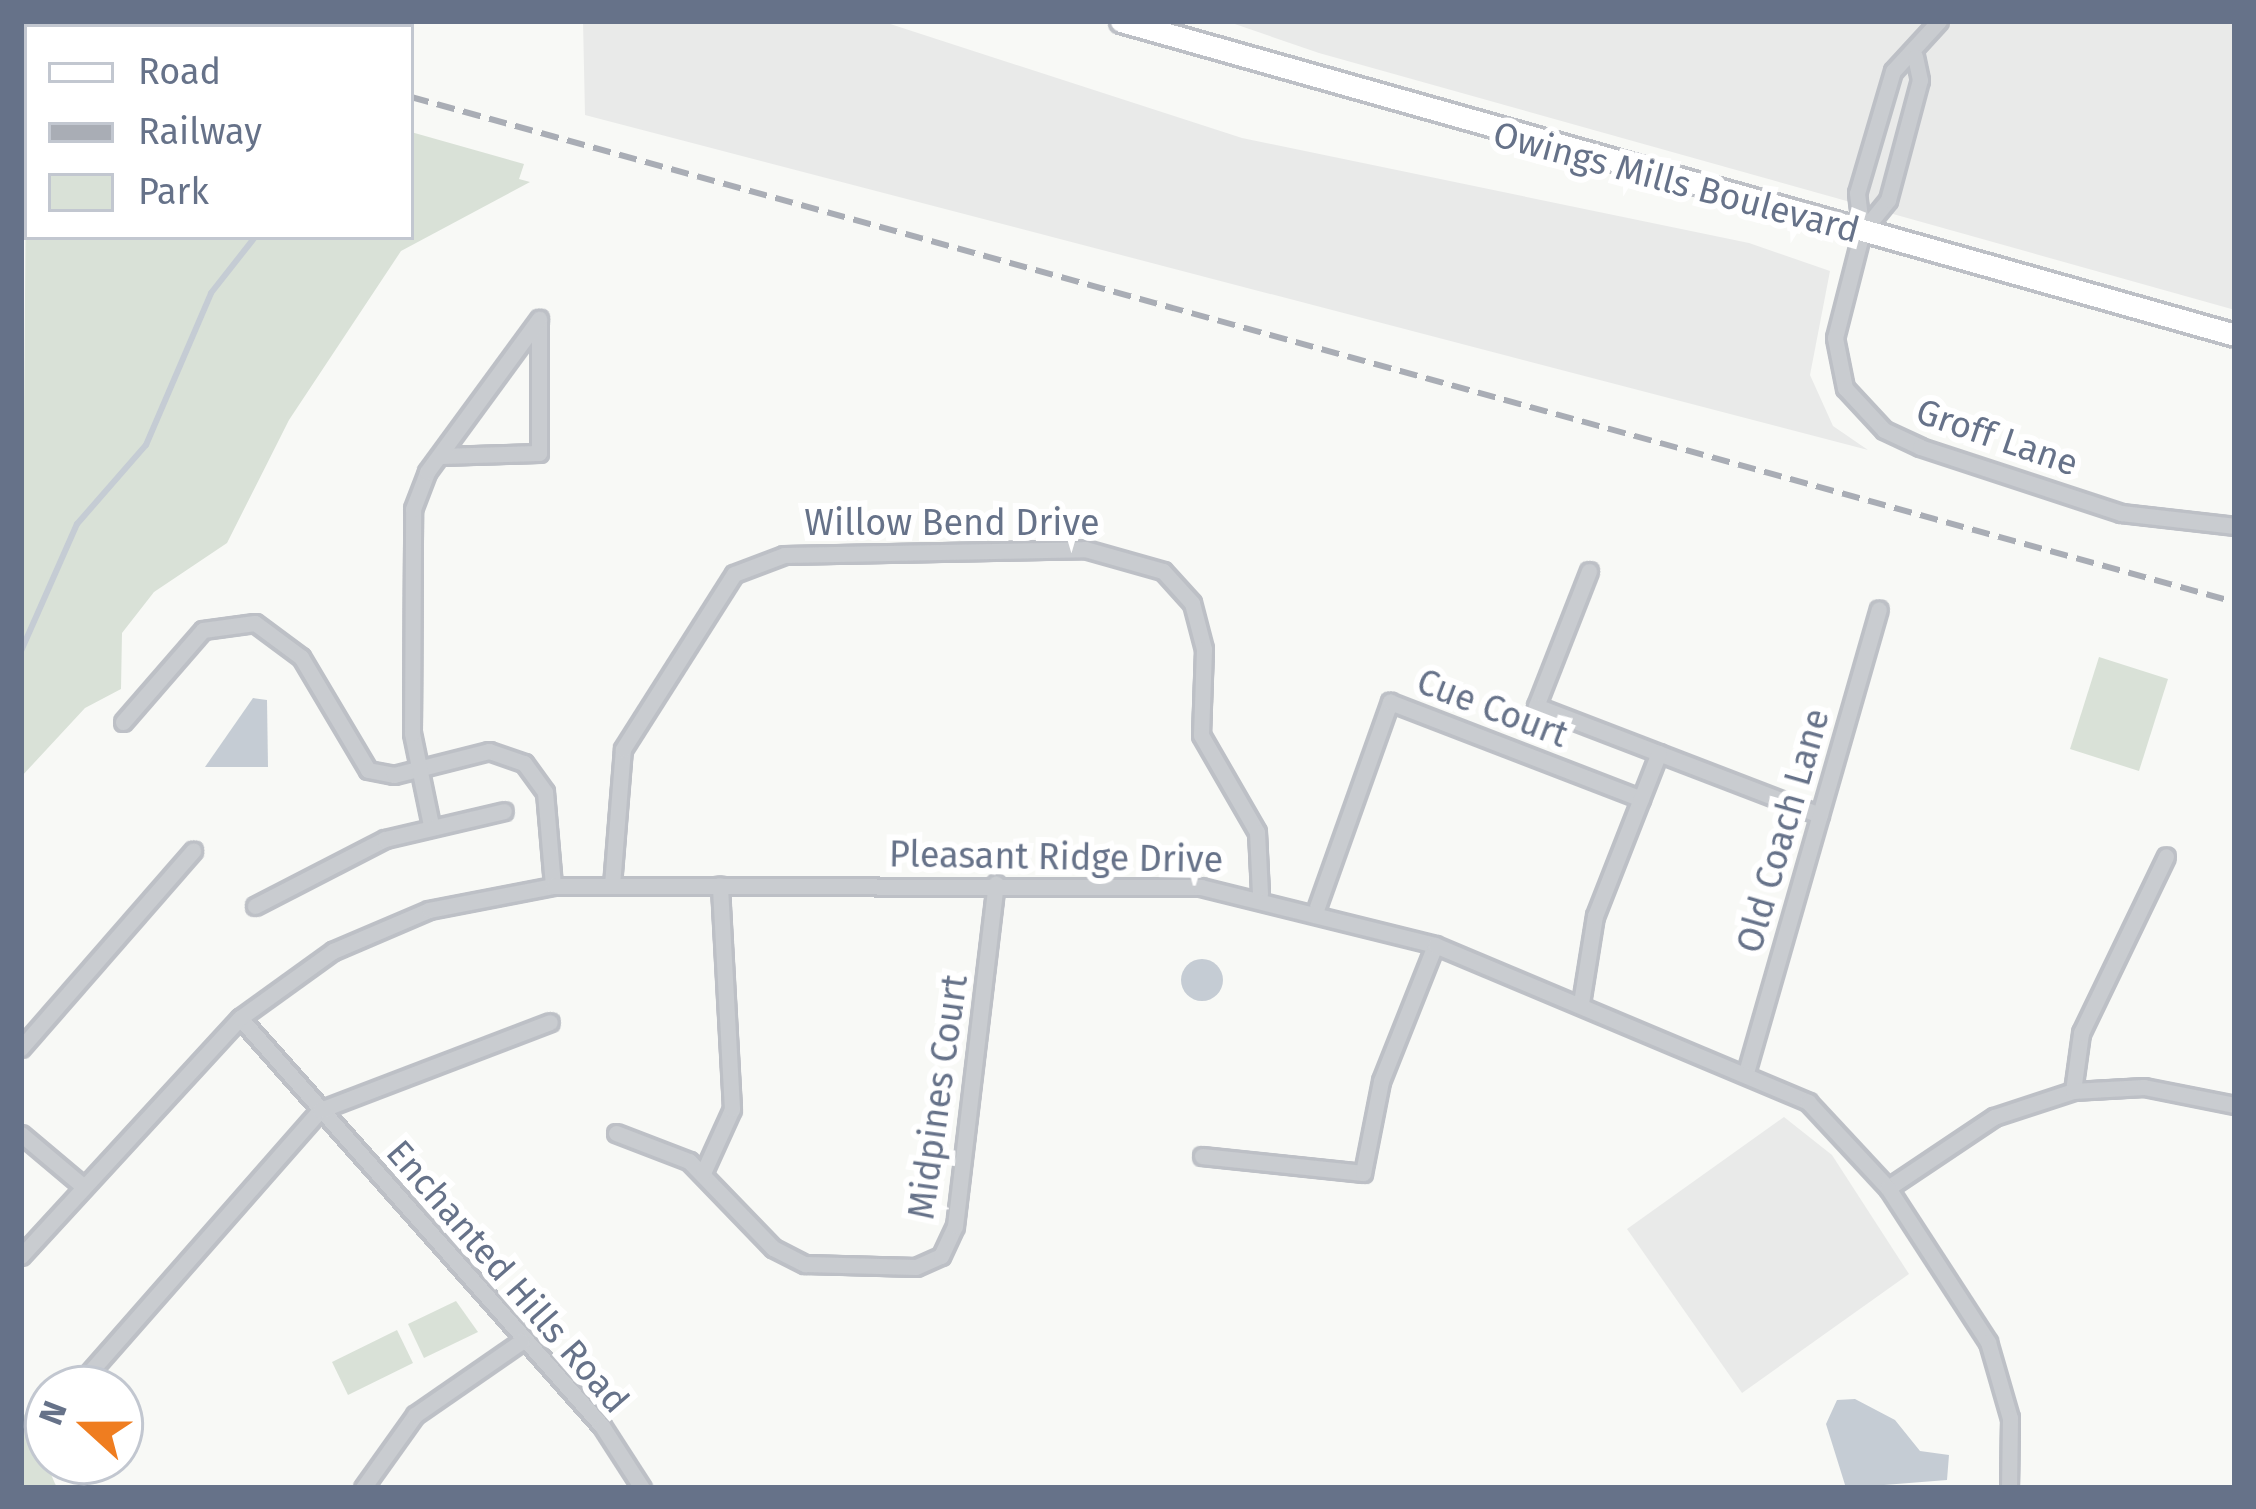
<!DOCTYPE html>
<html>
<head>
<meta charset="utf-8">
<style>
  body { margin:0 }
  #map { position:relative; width:2256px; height:1509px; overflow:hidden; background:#f8f9f6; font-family:"Fira Sans",sans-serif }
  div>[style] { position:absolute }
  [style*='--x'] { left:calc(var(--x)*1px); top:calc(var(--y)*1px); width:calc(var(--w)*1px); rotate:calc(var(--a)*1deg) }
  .built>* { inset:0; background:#e9eae9 }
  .green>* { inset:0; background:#d9e1d7 }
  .water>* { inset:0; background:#c5ccd4 }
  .round { border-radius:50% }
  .stream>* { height:6px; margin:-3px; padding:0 3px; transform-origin:3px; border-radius:3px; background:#c5ccd4 }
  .roads { filter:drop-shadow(3px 0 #bdc0c6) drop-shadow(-3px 0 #bdc0c6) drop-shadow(0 3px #bdc0c6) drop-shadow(0 -3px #bdc0c6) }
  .minor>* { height:15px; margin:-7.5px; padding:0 7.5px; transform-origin:7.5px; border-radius:7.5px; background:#c9ccd0 }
  .secondary>* { height:21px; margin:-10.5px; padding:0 10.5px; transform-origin:10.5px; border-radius:10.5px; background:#fff }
  .rail>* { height:6px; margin-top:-3px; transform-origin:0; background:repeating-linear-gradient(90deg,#a9adb5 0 18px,transparent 0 27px) }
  span { translate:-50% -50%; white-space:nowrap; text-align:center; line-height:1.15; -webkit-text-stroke:12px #fff; paint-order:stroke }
  .street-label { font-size:36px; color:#667289 }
  .frame { position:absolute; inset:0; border:24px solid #667289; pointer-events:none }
  .legend { position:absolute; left:24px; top:24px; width:390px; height:216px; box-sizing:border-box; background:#fff; border:3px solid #c2c7d0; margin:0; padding:15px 21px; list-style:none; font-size:36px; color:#667289 }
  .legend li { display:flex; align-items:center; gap:24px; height:60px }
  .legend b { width:60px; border:3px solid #c2c7d0 }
  .north { position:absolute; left:24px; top:1365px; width:120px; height:120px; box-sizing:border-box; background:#fff; border:3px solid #c2c7d0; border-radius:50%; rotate:291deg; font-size:33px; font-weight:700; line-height:48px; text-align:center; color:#667289 }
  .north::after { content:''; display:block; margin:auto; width:42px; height:54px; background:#ef7d20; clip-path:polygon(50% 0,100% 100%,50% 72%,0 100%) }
</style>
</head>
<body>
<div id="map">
  <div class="built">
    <div style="clip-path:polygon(583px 21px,881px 21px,1242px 138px,1749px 243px,1830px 271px,1810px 375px,1833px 426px,1868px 450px,585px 115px)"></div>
    <div style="clip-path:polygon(1226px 21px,2235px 21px,2235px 310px,1319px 53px)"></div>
    <div style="clip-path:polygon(1784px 1117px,1832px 1155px,1909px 1274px,1742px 1393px,1627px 1229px)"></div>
  </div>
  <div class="green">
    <div style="clip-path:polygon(27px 56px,27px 237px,411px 237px,411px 132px,524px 164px,519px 179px,530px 182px,401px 251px,289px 420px,227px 543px,154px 592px,122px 633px,121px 689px,85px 708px,21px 777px)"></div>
    <div style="clip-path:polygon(2099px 657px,2168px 679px,2139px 771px,2070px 749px)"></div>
    <div style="clip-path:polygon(456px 1301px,478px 1332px,424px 1358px,408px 1324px)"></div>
    <div style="clip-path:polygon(397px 1330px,413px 1363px,348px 1395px,332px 1362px)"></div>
    <div style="clip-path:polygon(21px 1407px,57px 1488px,21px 1488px)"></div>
  </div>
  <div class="water">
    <div style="clip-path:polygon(253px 698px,267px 700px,268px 767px,205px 767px)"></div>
    <div class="round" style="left:1181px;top:959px;width:42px;height:42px"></div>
    <div style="clip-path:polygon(1855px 1399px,1895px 1420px,1920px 1451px,1949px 1455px,1947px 1480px,1846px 1488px,1826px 1424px,1837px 1400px)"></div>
  </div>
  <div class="stream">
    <div style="--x:357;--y:27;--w:6;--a:-72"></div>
    <div style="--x:21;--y:651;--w:139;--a:-66.2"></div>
    <div style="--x:77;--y:524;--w:105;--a:-48.9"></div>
    <div style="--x:146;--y:445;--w:165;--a:-66.8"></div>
    <div style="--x:211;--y:293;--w:71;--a:-51.8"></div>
  </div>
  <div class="roads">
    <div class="minor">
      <div style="--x:1939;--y:21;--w:68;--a:132.6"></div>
      <div style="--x:1893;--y:71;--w:127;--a:106.4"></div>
      <div style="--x:1857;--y:193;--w:39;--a:83"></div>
      <div style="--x:1862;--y:232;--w:109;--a:104.3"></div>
      <div style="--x:1835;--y:338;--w:51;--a:78.7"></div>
      <div style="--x:1845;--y:388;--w:57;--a:47.1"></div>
      <div style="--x:1884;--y:430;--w:40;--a:25"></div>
      <div style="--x:1920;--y:447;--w:212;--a:18.2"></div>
      <div style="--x:2121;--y:513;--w:115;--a:6.5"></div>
      <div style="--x:1862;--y:232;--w:41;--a:-50.9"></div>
      <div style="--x:1888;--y:200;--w:124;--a:-75.1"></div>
      <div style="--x:1920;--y:80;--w:24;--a:-102"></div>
      <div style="--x:440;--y:456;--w:99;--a:-1.7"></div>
      <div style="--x:539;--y:453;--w:131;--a:-90"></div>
      <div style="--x:1589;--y:571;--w:145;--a:111.4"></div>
      <div style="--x:1536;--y:706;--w:304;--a:21"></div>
      <div style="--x:123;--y:722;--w:122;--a:-49"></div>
      <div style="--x:203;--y:630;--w:52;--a:-7.7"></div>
      <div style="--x:255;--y:623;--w:57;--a:36.5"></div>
      <div style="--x:301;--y:657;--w:131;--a:59.3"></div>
      <div style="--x:368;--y:770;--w:26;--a:11"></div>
      <div style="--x:394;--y:775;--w:98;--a:-14.2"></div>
      <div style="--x:489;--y:751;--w:37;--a:19"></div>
      <div style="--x:524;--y:763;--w:36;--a:54"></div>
      <div style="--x:545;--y:792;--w:94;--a:85.1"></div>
      <div style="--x:431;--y:825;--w:94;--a:-101.7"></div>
      <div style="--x:412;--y:733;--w:224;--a:-89.7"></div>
      <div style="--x:413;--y:509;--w:40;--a:-69"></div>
      <div style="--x:427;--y:472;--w:190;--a:-53.8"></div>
      <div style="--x:612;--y:885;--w:136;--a:-85.4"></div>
      <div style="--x:623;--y:749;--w:207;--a:-57.6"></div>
      <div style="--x:734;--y:574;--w:53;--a:-20.8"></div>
      <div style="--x:784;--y:555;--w:301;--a:-1.1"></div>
      <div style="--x:1085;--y:549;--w:81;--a:15.8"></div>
      <div style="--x:1163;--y:571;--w:43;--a:47.8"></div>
      <div style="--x:1192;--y:603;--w:48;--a:75.4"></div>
      <div style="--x:1204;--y:649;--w:86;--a:92"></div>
      <div style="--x:1201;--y:735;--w:112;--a:60"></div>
      <div style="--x:1257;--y:832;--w:62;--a:87.2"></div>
      <div style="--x:255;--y:906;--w:146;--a:-27.3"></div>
      <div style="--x:385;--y:839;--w:122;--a:-13.2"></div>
      <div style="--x:1317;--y:907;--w:218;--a:-70.4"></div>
      <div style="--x:1390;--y:702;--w:269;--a:21.1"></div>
      <div style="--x:1581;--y:1003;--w:88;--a:-80.9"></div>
      <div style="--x:1595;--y:916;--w:175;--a:-68.6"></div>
      <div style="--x:240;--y:1018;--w:545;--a:48.42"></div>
      <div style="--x:602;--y:1426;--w:74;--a:57.2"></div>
      <div style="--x:21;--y:1048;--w:262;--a:-48.9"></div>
      <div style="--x:1747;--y:1069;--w:478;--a:-74"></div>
      <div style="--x:2073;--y:1091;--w:59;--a:-82.1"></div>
      <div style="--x:2081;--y:1033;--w:196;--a:-64.3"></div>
      <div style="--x:616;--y:1133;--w:78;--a:21"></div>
      <div style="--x:689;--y:1161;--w:121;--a:46"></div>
      <div style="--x:773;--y:1248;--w:36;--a:27"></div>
      <div style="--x:805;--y:1264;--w:111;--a:1.5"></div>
      <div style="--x:916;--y:1267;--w:27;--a:-24"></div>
      <div style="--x:941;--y:1256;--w:33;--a:-65"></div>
      <div style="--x:955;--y:1226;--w:345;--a:-83.2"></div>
      <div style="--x:21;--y:1134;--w:82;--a:40.1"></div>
      <div style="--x:1202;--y:1156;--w:162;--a:6"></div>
      <div style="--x:1363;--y:1173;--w:94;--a:-78.9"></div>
      <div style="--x:1381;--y:1081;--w:146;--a:-68.3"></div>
      <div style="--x:703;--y:1173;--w:70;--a:-65.6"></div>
      <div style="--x:732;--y:1109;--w:224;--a:-93.1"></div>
      <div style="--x:1888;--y:1188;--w:128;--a:-33.8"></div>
      <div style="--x:1994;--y:1117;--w:83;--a:-18.2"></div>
      <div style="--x:2073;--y:1091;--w:71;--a:-3.2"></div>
      <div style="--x:2144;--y:1087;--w:93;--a:11.2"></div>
      <div style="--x:21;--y:1256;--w:323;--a:-47.4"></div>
      <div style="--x:240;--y:1018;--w:115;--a:-35.8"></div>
      <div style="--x:333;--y:951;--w:104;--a:-23.1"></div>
      <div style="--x:429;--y:910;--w:126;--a:-11"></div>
      <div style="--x:553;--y:886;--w:648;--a:0.09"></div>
      <div style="--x:1201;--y:887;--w:241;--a:13.9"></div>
      <div style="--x:1435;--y:945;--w:405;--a:22.8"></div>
      <div style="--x:1808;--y:1102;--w:117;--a:47.1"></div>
      <div style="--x:1888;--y:1188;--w:184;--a:57"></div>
      <div style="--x:1988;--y:1342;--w:79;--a:73.9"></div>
      <div style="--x:2010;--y:1418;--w:70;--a:90.8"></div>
      <div style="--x:75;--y:1389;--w:371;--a:-48.7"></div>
      <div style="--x:320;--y:1110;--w:246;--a:-20.9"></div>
      <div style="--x:363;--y:1488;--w:90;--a:-54.5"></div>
      <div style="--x:415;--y:1415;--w:130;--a:-34.7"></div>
    </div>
    <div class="secondary">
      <div style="--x:1121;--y:21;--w:1157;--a:15.74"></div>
    </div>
  </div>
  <div class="rail">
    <div style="--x:135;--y:21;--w:23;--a:15"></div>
    <div style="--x:411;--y:97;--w:1893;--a:15.48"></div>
  </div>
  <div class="street-label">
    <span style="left:1676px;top:183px;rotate:15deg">Owings Mills Boulevard</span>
    <span style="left:1997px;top:438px;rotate:19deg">Groff Lane</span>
    <span style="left:952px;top:524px">Willow Bend Drive</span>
    <span style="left:1492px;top:709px;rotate:21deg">Cue Court</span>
    <span style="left:1784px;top:831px;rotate:-74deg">Old Coach Lane</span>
    <span style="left:1056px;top:858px;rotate:1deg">Pleasant Ridge Drive</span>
    <span style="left:939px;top:1097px;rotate:-82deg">Midpines Court</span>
    <span style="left:507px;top:1277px;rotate:49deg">Enchanted Hills Road</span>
  </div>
  <div class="frame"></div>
  <ul class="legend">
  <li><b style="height:15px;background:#fff"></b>Road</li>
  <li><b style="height:15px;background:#a9adb5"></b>Railway</li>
  <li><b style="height:33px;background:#d9e1d7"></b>Park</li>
  </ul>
  <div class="north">N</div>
</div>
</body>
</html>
